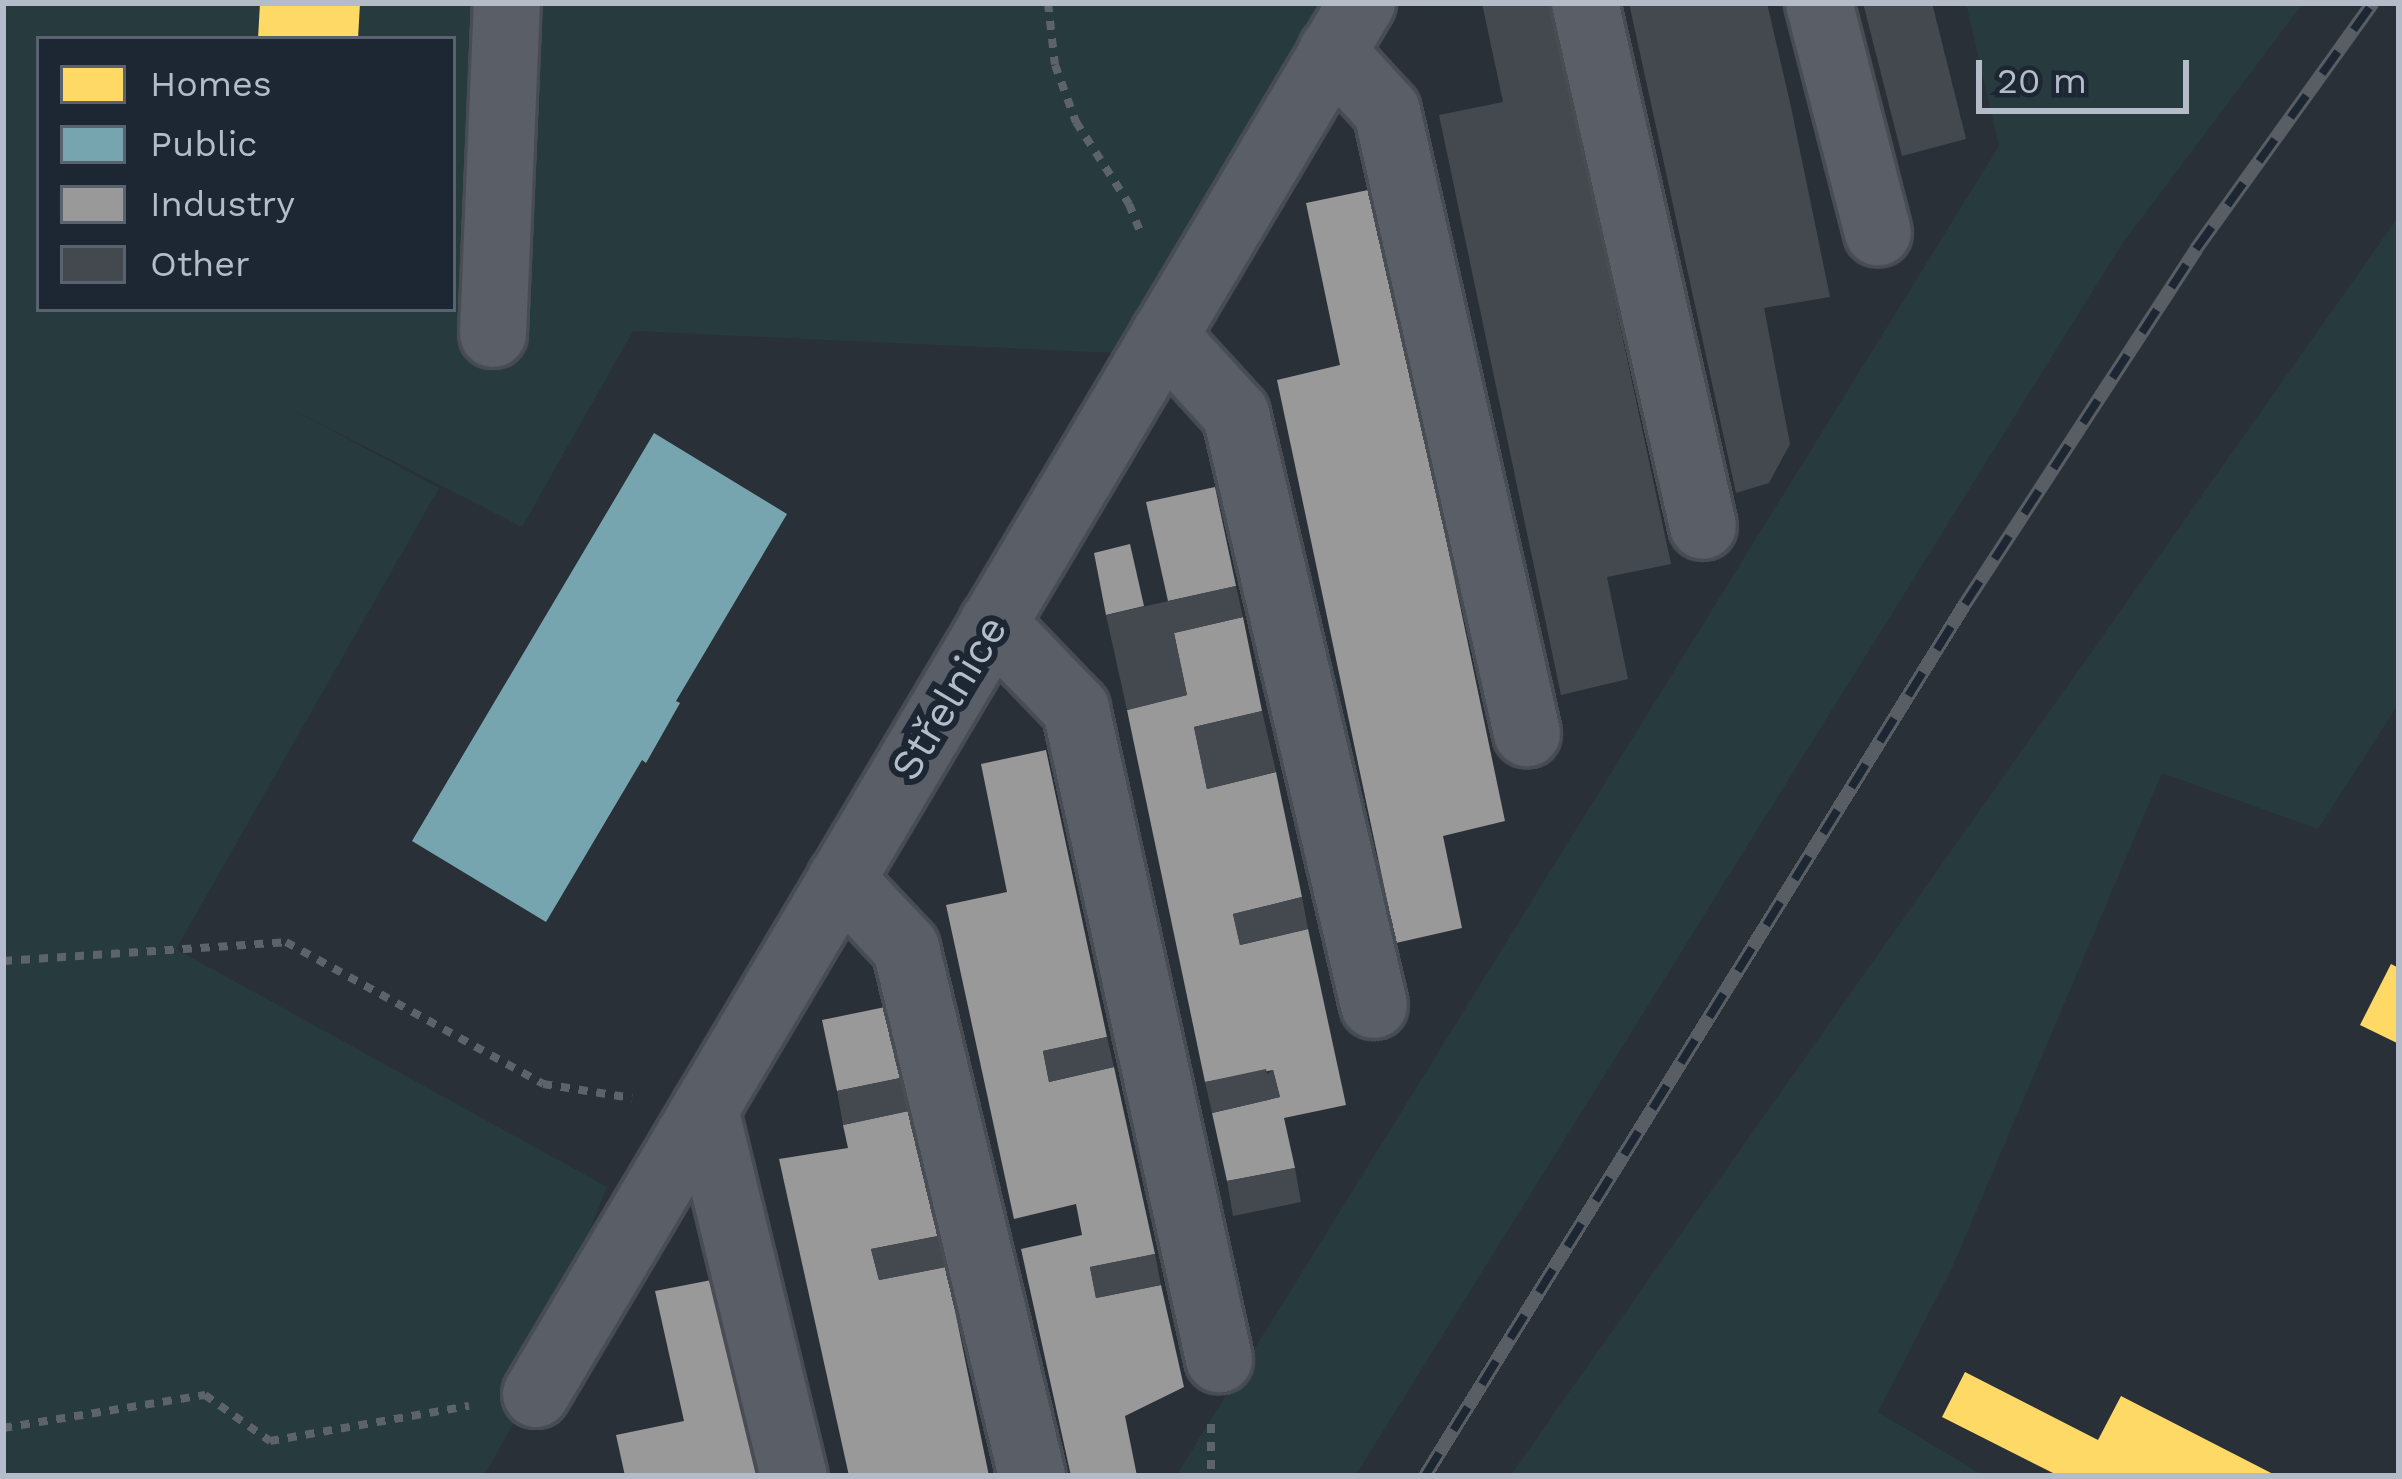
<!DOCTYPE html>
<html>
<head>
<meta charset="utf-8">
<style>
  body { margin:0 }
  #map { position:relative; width:2402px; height:1479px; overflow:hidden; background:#2a3038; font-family:"Work Sans",sans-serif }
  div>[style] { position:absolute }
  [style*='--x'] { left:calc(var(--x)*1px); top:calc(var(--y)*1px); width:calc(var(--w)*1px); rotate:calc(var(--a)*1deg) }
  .green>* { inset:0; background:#273a3e }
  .homes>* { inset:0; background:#ffd966 }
  .public>* { inset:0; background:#76a5af }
  .industry>* { inset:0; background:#999 }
  .building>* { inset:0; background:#444950 }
  .path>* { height:8px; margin-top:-4px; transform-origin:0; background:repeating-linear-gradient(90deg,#5d636a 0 9px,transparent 0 18px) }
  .roads { filter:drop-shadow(3px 0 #484c53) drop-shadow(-3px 0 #484c53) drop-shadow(0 3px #484c53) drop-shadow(0 -3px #484c53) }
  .minor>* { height:66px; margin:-33px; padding:0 33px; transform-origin:33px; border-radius:33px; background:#5a5e66 }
  .rail>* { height:14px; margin-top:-7px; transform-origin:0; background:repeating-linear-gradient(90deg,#1d2633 0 27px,#595d64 0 54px); box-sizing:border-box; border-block:3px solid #595d64 }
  span { translate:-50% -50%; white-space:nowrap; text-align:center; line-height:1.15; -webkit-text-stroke:12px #1d2633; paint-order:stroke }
  .street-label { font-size:42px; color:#b4bcc9 }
  .frame { position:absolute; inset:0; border:6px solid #b4bcc9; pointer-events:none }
  .legend { position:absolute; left:36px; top:36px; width:420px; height:276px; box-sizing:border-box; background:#1d2633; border:3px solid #59626f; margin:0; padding:15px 21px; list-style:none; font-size:36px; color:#b4bcc9 }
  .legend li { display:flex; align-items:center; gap:24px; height:60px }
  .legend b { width:60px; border:3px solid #59626f }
  .scale { position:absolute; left:1976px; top:60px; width:213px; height:54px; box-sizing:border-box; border:6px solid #b4bcc9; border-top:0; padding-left:15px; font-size:36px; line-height:42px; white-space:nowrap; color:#b4bcc9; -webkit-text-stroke:9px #1d2633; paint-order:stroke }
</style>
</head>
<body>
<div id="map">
  <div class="green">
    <div style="clip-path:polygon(evenodd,3px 3px,1329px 3px,1116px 353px,633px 331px,522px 527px,290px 408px,439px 488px,176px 949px,607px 1187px,513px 1424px,484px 1476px,3px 1476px,3px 3px,39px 39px,453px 39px,453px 309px,39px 309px,39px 39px)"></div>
    <div style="clip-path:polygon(1966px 3px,2303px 3px,2122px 244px,1355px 1476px,1176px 1476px,1999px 146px)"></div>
    <div style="clip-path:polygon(2399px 216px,2399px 703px,2318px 829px,2162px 773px,1952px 1268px,1878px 1412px,1984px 1476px,1510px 1476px)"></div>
  </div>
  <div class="homes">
    <div style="clip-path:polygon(260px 3px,360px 3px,358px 39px,258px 39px)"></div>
    <div style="clip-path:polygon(2391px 964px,2399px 968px,2399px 1044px,2360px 1025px)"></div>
    <div style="clip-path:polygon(1965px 1372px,2098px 1440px,2121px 1396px,2277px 1476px,2059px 1476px,1942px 1417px)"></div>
  </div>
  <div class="public">
    <div style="clip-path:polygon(654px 433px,787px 514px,676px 701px,680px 703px,646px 763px,642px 760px,546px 922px,412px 841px)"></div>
  </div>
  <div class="industry">
    <div style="clip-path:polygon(1373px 189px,1505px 821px,1443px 836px,1462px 928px,1396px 943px,1277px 380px,1340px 365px,1306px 203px)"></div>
    <div style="clip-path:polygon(1215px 487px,1236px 586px,1168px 601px,1146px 502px)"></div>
    <div style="clip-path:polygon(1130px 544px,1144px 606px,1106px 615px,1094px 553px)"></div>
    <div style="clip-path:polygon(1243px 617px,1262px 711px,1194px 727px,1207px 789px,1276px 772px,1302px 897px,1233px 914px,1240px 945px,1308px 929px,1346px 1105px,1284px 1118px,1295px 1168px,1227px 1181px,1212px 1113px,1280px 1097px,1273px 1070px,1205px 1082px,1127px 710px,1187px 695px,1174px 633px)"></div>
    <div style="clip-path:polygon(1046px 750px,1107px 1037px,1043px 1051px,1049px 1082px,1114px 1067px,1155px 1254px,1090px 1267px,1096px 1298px,1161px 1285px,1184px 1387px,1125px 1416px,1137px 1476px,1071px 1476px,1021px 1249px,1082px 1235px,1076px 1204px,1014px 1219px,946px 905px,1007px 892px,981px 764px)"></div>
    <div style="clip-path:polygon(895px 1005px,905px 1077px,837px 1091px,822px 1020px)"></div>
    <div style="clip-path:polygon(913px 1110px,938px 1236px,871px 1249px,879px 1280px,946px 1267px,989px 1476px,849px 1476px,779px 1159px,848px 1148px,843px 1125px)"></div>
    <div style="clip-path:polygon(727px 1277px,771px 1476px,625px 1476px,616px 1435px,684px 1421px,655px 1291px)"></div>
  </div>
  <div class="building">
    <div style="clip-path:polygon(1482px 3px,1551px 3px,1671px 564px,1607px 577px,1628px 679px,1561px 695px,1439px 115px,1503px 102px)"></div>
    <div style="clip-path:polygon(1629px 3px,1767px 3px,1791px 107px,1830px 297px,1764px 308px,1790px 444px,1769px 483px,1736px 493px)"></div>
    <div style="clip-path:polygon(1863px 3px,1932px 3px,1966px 139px,1902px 156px)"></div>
    <div style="clip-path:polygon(1236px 586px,1243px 617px,1174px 633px,1187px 695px,1127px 710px,1106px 615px)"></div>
    <div style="clip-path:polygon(1262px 711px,1276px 772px,1207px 789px,1194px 727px)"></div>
    <div style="clip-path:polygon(1302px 897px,1308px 929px,1240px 945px,1233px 914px)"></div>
    <div style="clip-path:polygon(1107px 1037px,1114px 1067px,1049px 1082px,1043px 1051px)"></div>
    <div style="clip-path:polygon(1266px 1069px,1267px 1074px,1273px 1070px,1280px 1097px,1212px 1113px,1205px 1082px)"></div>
    <div style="clip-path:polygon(905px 1077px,913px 1110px,843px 1125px,837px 1091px)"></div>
    <div style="clip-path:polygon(1295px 1168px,1301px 1202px,1233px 1216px,1227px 1181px)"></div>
    <div style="clip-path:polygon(938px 1236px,946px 1267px,879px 1280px,871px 1249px)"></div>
    <div style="clip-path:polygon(1155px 1254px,1161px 1285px,1096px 1298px,1090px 1267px)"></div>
  </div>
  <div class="path">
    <div style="--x:1048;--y:3;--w:62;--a:83.6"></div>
    <div style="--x:1055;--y:65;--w:61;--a:69.8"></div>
    <div style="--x:1076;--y:122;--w:98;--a:57.1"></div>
    <div style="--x:1129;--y:204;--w:35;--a:68"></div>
    <div style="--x:3;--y:961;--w:284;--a:-3.8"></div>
    <div style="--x:286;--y:942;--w:294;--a:28.9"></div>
    <div style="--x:543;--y:1084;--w:90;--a:8.9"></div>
    <div style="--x:1211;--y:1424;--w:52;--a:90"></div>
    <div style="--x:3;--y:1428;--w:205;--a:-9.3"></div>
    <div style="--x:205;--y:1395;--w:80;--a:35.3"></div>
    <div style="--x:270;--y:1441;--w:202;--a:-10"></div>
  </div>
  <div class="roads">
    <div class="minor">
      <div style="--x:1585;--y:3;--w:536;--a:77.29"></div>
      <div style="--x:1819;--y:3;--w:237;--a:75.6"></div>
      <div style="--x:1332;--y:51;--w:81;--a:47.5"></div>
      <div style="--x:1387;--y:111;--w:638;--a:77.32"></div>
      <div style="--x:493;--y:334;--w:331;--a:-87.6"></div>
      <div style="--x:1164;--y:335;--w:107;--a:47.7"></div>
      <div style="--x:1236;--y:414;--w:607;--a:76.86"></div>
      <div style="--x:993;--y:623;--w:120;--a:46"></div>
      <div style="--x:1076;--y:709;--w:666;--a:77.59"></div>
      <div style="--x:841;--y:879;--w:95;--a:46.7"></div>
      <div style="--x:906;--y:948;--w:543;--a:76.58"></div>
      <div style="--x:705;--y:1109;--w:378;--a:76.4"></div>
      <div style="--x:536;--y:1394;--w:1618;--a:-59.3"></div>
    </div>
  </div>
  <div class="rail">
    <div style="--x:1425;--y:1476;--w:1026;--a:-58.23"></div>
    <div style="--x:1965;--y:604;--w:424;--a:-56.9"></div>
    <div style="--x:2196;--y:249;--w:303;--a:-54.3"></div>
  </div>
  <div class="street-label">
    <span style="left:949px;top:698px;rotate:-59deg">Střelnice</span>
  </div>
  <div class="frame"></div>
  <ul class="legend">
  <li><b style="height:33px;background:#ffd966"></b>Homes</li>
  <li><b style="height:33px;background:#76a5af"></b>Public</li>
  <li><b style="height:33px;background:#999"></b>Industry</li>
  <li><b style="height:33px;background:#444950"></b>Other</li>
  </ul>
  <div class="scale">20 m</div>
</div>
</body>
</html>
